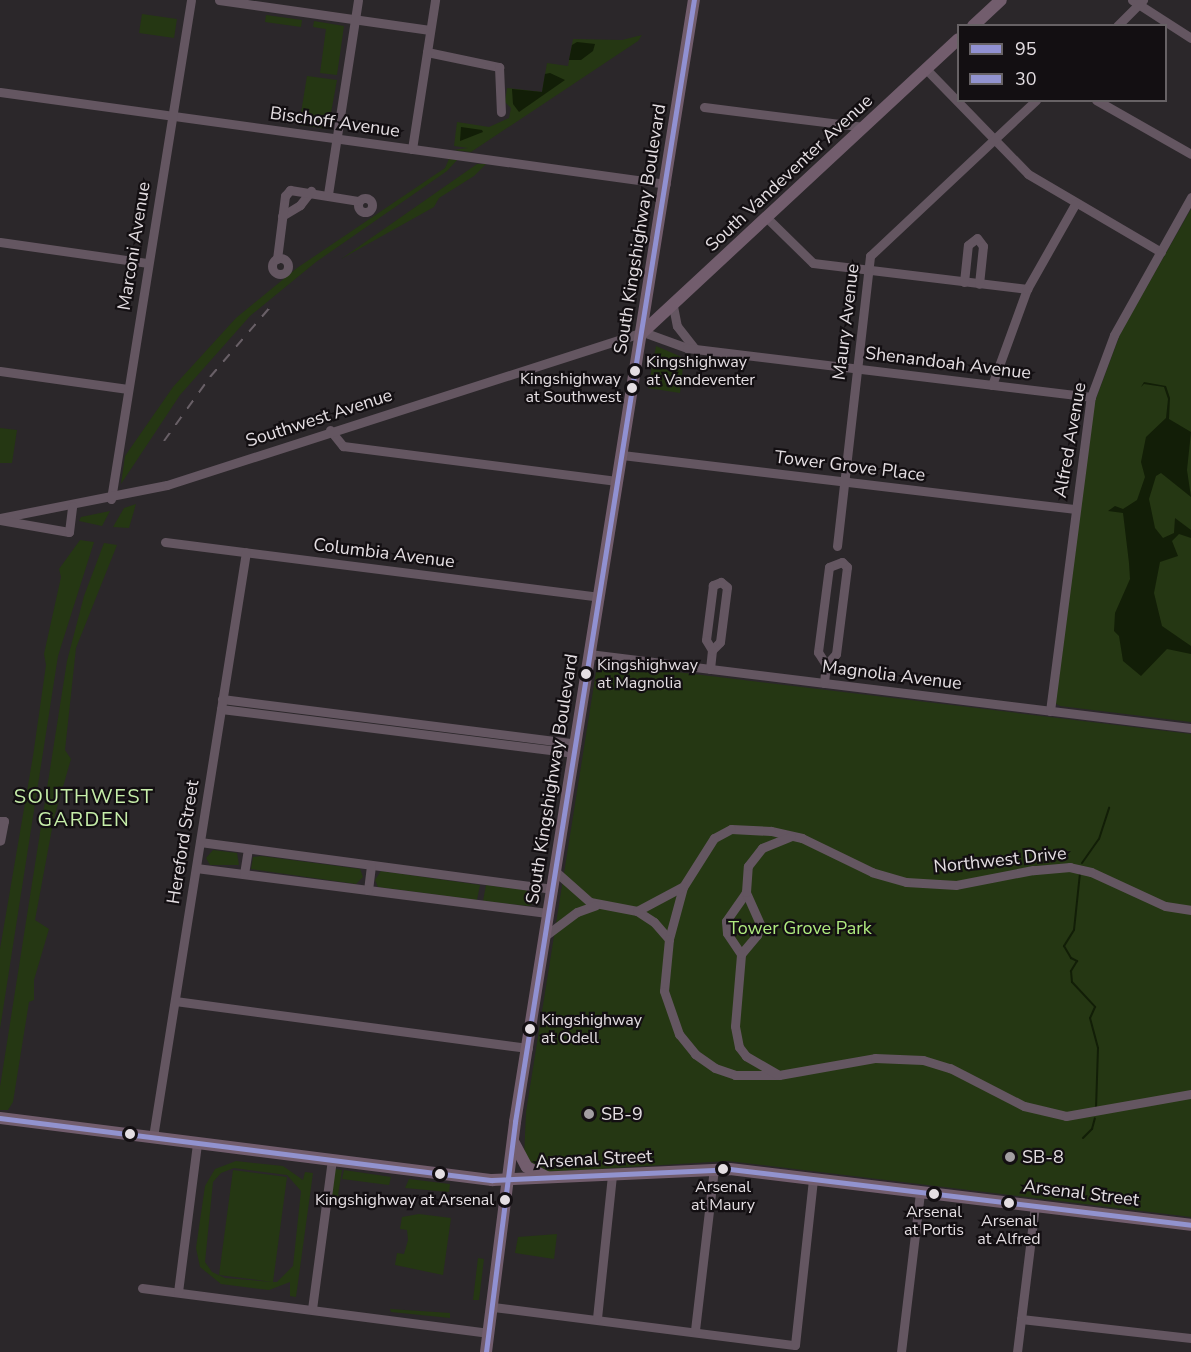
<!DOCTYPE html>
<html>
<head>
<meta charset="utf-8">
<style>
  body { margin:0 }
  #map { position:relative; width:1191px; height:1352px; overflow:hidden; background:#2b272a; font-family:"Nunito Sans",sans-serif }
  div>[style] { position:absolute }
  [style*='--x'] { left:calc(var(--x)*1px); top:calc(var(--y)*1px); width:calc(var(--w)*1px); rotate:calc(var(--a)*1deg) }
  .green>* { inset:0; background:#253713 }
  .water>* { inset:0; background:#121e07 }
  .stream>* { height:2px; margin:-1px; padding:0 1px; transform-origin:1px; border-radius:1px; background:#121e07 }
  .minor>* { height:9px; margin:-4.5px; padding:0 4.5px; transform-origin:4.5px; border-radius:4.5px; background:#645661 }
  .minor>.ring { margin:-4.5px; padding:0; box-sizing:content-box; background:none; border:9px solid #645661; border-radius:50% }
  .major>* { height:12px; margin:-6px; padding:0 6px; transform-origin:6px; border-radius:6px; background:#725d6d }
  .rail>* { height:2px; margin-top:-1px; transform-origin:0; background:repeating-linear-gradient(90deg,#696067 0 10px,transparent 0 20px) }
  .bus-1>* { height:4.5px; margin:-2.25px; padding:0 2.25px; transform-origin:2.25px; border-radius:2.25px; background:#9191d2 }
  .bus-2>* { height:4.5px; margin:-2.25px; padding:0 2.25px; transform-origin:2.25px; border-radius:2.25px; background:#9293cf }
  .dots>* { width:16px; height:16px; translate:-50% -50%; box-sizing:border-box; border:3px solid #130f12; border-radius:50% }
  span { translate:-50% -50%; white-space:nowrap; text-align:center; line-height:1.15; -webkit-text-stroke:4.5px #130f12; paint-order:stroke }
  .bus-label { font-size:16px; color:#e4dee2 }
  .left { translate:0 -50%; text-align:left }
  .right { translate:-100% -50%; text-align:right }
  .street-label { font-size:18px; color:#e4dee2 }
  .park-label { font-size:18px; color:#afeb7f }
  .poi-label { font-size:18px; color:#e4dee2 }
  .neighbourhood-label { font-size:20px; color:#c6eea9; letter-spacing:1.5px }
  .legend { position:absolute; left:957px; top:24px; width:210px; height:78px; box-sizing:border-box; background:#130f12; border:2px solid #676265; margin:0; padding:8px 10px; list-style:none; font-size:18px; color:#e4dee2 }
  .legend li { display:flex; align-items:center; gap:12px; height:30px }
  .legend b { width:30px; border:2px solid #676265 }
</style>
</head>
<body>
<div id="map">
  <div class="green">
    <div style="clip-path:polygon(142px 14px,177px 19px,174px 38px,139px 33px)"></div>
    <div style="clip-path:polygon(266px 15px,302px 20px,301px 27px,265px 22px)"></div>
    <div style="clip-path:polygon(314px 21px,344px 26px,337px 75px,320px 73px,326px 29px,313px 27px)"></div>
    <div style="clip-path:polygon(642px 35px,638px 41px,471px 152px,453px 150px,468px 148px,454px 146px,457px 122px,489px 127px,509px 118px,511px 108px,505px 102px,507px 88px,542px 92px,547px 63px,568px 66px,573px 39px,622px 40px)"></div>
    <div style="clip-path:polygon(307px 76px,337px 80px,328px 129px,299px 125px)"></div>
    <div style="clip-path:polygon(449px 159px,457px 160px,447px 171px,316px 262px,250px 316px,180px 395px,121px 484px,125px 456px,173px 387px,236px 318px,297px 268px,445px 168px)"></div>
    <div style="clip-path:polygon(477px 164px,486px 164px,474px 176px,439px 198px,434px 207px,341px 259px)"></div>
    <div style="clip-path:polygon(1191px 209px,1191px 722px,1060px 706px,1055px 703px,1094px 404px,1121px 332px)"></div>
    <div style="clip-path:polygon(656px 346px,684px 358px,680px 393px,648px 388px)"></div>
    <div style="clip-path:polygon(0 428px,17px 430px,12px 463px,0 463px)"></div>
    <div style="clip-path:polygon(136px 504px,129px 528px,113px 527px,124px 508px)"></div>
    <div style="clip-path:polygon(110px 511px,102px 526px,79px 521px,81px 517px)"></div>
    <div style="clip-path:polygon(80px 540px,94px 542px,58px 656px,0 1029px,0 949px,33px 756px,46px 665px,44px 654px,61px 577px,59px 569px)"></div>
    <div style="clip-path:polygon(104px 543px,117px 545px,76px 648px,65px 750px,71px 759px,54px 818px,35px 920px,49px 929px,34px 980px,34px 1000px,29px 1002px,13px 1102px,8px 1110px,0 1110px,0 1087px,67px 661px,84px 596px)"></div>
    <div style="clip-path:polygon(611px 664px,1191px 734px,1191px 1217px,728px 1161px,548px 1172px,524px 1158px,526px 1112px,596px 672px,602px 665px)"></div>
    <div style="clip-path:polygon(213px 850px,237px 853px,239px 865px,210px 865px,206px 858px)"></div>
    <div style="clip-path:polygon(261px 856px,360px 869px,363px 877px,356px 884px,251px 869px,253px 857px)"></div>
    <div style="clip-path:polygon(381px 871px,480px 885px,477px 900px,378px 887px,375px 880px)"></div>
    <div style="clip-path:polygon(486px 885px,532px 891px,535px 902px,529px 906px,483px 901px)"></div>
    <div style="clip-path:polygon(evenodd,236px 1161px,283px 1166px,303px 1180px,305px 1172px,313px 1173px,296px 1297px,290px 1296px,290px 1282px,269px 1290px,221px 1284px,200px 1267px,196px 1248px,205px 1186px,215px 1169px,236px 1161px,234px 1168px,287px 1175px,301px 1191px,293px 1266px,277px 1282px,273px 1282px,287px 1177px,233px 1170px,219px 1275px,273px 1282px,225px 1278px,212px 1272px,205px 1262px,213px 1182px,221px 1173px,234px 1168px)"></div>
    <div style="clip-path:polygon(335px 1169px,342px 1170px,338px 1195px,343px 1196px,342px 1203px,331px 1202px)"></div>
    <div style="clip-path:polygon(344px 1170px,391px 1177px,389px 1185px,342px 1179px)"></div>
    <div style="clip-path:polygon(409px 1179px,450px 1184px,449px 1192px,405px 1188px)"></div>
    <div style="clip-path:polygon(419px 1214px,451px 1218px,443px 1275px,395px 1265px,397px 1253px,404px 1254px,408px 1240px,407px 1230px,400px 1229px,402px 1217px)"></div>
    <div style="clip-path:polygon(557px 1234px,554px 1259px,515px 1253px,518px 1237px)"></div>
    <div style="clip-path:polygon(478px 1258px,484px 1259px,479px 1300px,473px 1300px)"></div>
    <div style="clip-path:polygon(390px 1309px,450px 1313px,450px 1318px,391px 1312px)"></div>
  </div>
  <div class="water">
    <div style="clip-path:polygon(577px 42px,595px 44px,593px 51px,581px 60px,569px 60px,572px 45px)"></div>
    <div style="clip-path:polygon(550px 73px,565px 80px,519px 112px,513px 104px,512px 89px,542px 92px,545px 74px)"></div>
    <div style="clip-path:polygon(461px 127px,482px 130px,483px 132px,460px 141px)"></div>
    <div style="clip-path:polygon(1144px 382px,1166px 386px,1170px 398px,1169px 419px,1191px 432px,1187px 470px,1191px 497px,1161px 473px,1156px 476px,1149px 499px,1155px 528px,1163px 538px,1174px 533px,1175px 518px,1191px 530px,1191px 538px,1179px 534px,1172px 541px,1178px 556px,1160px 562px,1154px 593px,1162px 626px,1191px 646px,1191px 654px,1167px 649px,1141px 676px,1123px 661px,1119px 636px,1114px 631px,1115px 613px,1130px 579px,1129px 563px,1123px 513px,1108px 511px,1115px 506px,1123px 509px,1137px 500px,1145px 477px,1141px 462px,1146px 437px,1166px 418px,1168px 399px,1164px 387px,1144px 384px,1141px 387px)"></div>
  </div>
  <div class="stream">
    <div style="--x:1082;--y:863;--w:29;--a:-55"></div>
    <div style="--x:1099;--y:839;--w:33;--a:-72"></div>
    <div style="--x:1080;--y:873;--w:57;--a:96"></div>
    <div style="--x:1074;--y:930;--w:19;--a:122"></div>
    <div style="--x:1064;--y:946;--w:14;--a:60"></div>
    <div style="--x:1071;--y:958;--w:7;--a:27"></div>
    <div style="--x:1077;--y:961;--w:12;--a:121"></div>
    <div style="--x:1071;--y:971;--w:11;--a:85"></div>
    <div style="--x:1072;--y:982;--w:34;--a:47"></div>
    <div style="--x:1095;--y:1007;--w:12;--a:114"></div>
    <div style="--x:1090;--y:1018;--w:31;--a:75"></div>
    <div style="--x:1098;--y:1048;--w:59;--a:91.9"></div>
    <div style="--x:1083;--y:1138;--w:13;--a:-45"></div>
    <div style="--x:1092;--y:1129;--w:11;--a:-75"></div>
  </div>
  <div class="minor">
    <div style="--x:219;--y:0;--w:213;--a:8.1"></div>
    <div style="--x:1132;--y:0;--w:70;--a:32.8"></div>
    <div style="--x:1117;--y:26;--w:37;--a:-45"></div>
    <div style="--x:427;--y:52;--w:74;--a:11.8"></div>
    <div style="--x:499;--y:67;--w:45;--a:87.5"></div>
    <div style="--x:926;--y:69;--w:146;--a:45.8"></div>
    <div style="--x:1028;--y:174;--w:154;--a:30.4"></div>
    <div style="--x:0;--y:92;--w:672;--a:7.86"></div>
    <div style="--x:1096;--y:100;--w:109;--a:29.6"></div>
    <div style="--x:704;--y:107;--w:161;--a:7.1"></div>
    <div style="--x:412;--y:149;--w:151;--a:-81.2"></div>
    <div style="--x:328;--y:194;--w:196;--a:-81.2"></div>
    <div class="ring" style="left:358px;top:198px;width:5px;height:5px"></div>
    <div style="--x:282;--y:216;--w:21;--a:-31"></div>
    <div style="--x:300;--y:205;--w:18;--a:-52"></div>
    <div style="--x:767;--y:218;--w:64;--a:44.4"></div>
    <div style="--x:813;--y:263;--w:216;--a:6.9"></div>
    <div style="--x:0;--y:242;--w:148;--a:8.1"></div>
    <div class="ring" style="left:272px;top:258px;width:7px;height:7px"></div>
    <div style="--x:277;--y:259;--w:64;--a:-82.8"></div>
    <div style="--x:285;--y:196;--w:8;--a:-50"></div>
    <div style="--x:290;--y:190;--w:70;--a:9.1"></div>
    <div style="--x:964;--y:282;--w:37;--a:-84"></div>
    <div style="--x:968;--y:245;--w:11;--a:-38"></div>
    <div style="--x:977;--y:238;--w:10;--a:53"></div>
    <div style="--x:983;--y:246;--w:38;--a:96"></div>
    <div style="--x:673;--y:306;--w:20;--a:79"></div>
    <div style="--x:677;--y:326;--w:28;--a:52"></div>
    <div style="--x:0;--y:371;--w:129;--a:8"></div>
    <div style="--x:992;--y:385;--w:102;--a:-70"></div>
    <div style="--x:1027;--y:289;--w:98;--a:-60.5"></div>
    <div style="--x:330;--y:430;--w:21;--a:51"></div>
    <div style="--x:343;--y:446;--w:276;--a:7.3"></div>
    <div style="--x:622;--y:455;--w:455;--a:6.8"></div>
    <div style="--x:111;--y:499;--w:505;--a:-80.89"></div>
    <div style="--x:0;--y:518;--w:170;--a:-11.2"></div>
    <div style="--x:167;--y:485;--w:500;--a:-17.8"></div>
    <div style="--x:643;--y:332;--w:47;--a:20"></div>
    <div style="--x:687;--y:348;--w:407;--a:6.9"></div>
    <div style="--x:0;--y:520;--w:70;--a:9.9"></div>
    <div style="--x:69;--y:532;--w:26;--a:-83"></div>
    <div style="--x:165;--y:542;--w:436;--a:7.2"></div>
    <div style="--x:837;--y:546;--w:292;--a:-83.5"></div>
    <div style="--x:870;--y:256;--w:228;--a:-43.2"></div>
    <div style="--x:589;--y:654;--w:607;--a:7.01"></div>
    <div style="--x:710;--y:669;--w:19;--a:-84"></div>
    <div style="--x:712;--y:650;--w:11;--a:-45"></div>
    <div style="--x:720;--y:642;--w:55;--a:-82.7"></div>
    <div style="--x:727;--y:587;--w:8;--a:-140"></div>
    <div style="--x:721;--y:582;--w:9;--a:159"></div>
    <div style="--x:713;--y:585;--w:55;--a:97.3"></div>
    <div style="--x:706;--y:640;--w:12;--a:59"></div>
    <div style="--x:824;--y:683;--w:18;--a:-84"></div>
    <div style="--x:826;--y:665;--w:15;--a:-48"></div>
    <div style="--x:836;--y:654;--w:88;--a:-82.8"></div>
    <div style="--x:847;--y:567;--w:7;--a:-135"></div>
    <div style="--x:842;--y:562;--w:14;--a:159"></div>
    <div style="--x:829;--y:567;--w:86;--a:97.4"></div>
    <div style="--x:818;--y:652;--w:15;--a:58"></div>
    <div style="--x:222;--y:699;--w:357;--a:7.2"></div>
    <div style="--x:221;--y:709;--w:356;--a:7.1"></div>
    <div style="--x:1050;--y:711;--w:317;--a:-82.6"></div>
    <div style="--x:1091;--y:397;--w:66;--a:-69.6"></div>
    <div style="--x:1114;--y:335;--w:158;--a:-60.8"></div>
    <div style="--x:0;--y:821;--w:4;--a:0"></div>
    <div style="--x:4;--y:821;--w:20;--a:101"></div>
    <div style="--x:200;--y:842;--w:356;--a:7.6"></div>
    <div style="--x:196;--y:868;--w:356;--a:7.3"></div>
    <div style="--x:556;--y:872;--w:45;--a:41.4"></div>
    <div style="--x:590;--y:902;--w:48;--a:10.8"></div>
    <div style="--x:637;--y:911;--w:20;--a:33"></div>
    <div style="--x:654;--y:922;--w:23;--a:49"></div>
    <div style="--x:244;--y:874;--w:25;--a:-81"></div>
    <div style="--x:368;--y:890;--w:25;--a:-83"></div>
    <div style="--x:1191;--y:910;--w:26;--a:-171"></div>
    <div style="--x:1165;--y:906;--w:81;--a:-155.3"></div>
    <div style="--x:1091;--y:872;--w:22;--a:-167"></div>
    <div style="--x:1070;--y:867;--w:37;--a:175"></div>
    <div style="--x:1033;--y:870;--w:78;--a:169"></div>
    <div style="--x:956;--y:885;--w:50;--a:-176.6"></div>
    <div style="--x:906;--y:882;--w:35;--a:-164"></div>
    <div style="--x:872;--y:872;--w:78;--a:-154.1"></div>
    <div style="--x:802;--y:838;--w:32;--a:-167"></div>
    <div style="--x:771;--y:831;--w:40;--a:-177.1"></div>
    <div style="--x:731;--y:829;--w:19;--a:152"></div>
    <div style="--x:714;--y:838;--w:58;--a:122.3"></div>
    <div style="--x:683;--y:887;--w:54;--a:105.1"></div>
    <div style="--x:669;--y:939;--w:52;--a:95.5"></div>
    <div style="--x:664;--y:991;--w:46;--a:70.8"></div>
    <div style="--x:679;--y:1034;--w:26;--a:51"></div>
    <div style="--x:695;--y:1054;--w:24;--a:35"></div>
    <div style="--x:715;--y:1068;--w:21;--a:19"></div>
    <div style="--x:735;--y:1075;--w:44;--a:0"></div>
    <div style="--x:779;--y:1075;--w:97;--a:-10"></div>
    <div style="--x:875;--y:1058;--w:48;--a:2.4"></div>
    <div style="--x:923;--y:1060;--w:28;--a:17"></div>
    <div style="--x:950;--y:1068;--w:83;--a:27.2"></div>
    <div style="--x:1024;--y:1106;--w:43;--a:13.4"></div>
    <div style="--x:1066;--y:1116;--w:127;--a:-10"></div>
    <div style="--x:637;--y:911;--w:51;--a:-28.1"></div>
    <div style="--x:545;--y:936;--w:40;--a:-37"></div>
    <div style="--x:577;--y:912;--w:20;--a:-20"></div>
    <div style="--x:741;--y:954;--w:25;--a:-124"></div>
    <div style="--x:727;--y:933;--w:12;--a:-95"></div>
    <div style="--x:726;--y:921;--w:35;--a:-55"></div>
    <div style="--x:175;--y:1001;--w:356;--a:7.6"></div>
    <div style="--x:777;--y:1074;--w:36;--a:-150"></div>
    <div style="--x:746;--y:1056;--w:11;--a:-128"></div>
    <div style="--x:739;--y:1047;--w:21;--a:-101"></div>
    <div style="--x:735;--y:1026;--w:72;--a:-85.2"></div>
    <div style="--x:741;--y:954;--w:25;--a:-50"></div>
    <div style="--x:757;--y:935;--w:11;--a:-75"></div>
    <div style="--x:760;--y:924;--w:35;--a:-114"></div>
    <div style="--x:746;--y:892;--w:26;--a:-86"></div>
    <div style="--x:748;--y:866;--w:23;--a:-52"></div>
    <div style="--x:762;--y:848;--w:31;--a:-22"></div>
    <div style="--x:153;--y:1137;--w:592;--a:-80.97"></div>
    <div style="--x:142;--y:1288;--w:350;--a:7.4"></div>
    <div style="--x:178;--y:1292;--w:150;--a:-82.7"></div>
    <div style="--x:493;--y:1307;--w:304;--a:7.2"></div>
    <div style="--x:795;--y:1345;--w:166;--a:-83.8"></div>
    <div style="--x:312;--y:1309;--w:150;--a:-82.4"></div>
    <div style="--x:597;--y:1318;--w:143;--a:-84"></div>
    <div style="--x:1021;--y:1319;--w:171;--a:6.4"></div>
    <div style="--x:695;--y:1330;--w:162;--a:-83.3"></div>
    <div style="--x:901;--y:1352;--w:160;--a:-83.2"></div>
    <div style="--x:1017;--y:1352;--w:147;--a:-83"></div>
  </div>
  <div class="major">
    <div style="--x:973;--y:26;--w:38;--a:-43"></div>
    <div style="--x:643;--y:332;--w:430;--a:-42.9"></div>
    <div style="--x:0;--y:1118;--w:496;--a:7.2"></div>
    <div style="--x:492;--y:1180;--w:238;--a:-2.6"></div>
    <div style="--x:730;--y:1169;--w:464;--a:6.9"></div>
    <div style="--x:514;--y:1143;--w:27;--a:62"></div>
    <div style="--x:527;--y:1167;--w:22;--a:27"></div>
    <div style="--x:486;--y:1352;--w:232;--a:-82.8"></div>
    <div style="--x:515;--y:1122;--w:1136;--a:-80.94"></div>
  </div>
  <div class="rail">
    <div style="--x:164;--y:441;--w:79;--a:-54.3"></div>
    <div style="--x:210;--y:377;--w:95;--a:-49.3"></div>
  </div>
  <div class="bus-1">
    <div style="--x:486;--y:1352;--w:232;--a:-82.8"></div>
    <div style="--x:515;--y:1122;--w:1136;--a:-80.94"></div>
  </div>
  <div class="bus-2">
    <div style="--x:0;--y:1118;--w:496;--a:7.2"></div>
    <div style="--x:492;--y:1180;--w:238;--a:-2.6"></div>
    <div style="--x:730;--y:1169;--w:464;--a:6.9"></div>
  </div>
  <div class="dots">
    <div style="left:635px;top:371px;background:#e4dee2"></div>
    <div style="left:632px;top:388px;background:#e4dee2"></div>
    <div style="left:586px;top:674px;background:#e4dee2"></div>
    <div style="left:530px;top:1029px;background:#e4dee2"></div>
    <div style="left:589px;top:1114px;background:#a39ea2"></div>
    <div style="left:130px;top:1134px;background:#e4dee2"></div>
    <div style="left:1010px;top:1157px;background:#a39ea2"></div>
    <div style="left:723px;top:1169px;background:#e4dee2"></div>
    <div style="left:440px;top:1174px;background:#e4dee2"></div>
    <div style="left:934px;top:1194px;background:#e4dee2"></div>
    <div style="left:505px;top:1200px;background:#e4dee2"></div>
    <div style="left:1009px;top:1203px;background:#e4dee2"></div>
  </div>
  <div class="bus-label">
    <span class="left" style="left:646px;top:371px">Kingshighway<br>at Vandeventer</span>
    <span class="right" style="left:621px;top:388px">Kingshighway<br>at Southwest</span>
    <span class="left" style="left:597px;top:674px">Kingshighway<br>at Magnolia</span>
    <span class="left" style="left:541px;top:1029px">Kingshighway<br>at Odell</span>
    <span style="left:723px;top:1196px">Arsenal<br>at Maury</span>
    <span class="right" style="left:494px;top:1200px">Kingshighway at Arsenal</span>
    <span style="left:934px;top:1221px">Arsenal<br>at Portis</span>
    <span style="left:1009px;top:1230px">Arsenal<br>at Alfred</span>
  </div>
  <div class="street-label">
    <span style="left:335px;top:122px;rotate:8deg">Bischoff Avenue</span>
    <span style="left:789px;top:173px;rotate:-43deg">South Vandeventer Avenue</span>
    <span style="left:640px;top:229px;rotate:-81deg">South Kingshighway Boulevard</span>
    <span style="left:134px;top:246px;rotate:-81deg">Marconi Avenue</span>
    <span style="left:846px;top:322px;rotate:-83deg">Maury Avenue</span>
    <span style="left:948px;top:363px;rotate:7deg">Shenandoah Avenue</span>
    <span style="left:319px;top:418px;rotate:-18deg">Southwest Avenue</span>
    <span style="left:1070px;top:440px;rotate:-80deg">Alfred Avenue</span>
    <span style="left:850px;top:466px;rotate:7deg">Tower Grove Place</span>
    <span style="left:384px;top:553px;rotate:7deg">Columbia Avenue</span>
    <span style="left:892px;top:675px;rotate:7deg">Magnolia Avenue</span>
    <span style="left:552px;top:779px;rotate:-81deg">South Kingshighway Boulevard</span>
    <span style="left:183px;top:842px;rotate:-81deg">Hereford Street</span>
    <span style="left:1000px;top:860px;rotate:-6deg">Northwest Drive</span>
    <span style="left:594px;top:1159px;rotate:-3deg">Arsenal Street</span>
    <span style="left:1081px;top:1193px;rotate:7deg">Arsenal Street</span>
  </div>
  <div class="park-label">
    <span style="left:800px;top:928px">Tower Grove Park</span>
  </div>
  <div class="poi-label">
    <span class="left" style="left:601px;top:1114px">SB-9</span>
    <span class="left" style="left:1022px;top:1157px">SB-8</span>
  </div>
  <div class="neighbourhood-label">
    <span style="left:84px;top:808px">SOUTHWEST<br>GARDEN</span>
  </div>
  <ul class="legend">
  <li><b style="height:8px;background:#9191d2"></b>95</li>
  <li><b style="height:8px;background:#9293cf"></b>30</li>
  </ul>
</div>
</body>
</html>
